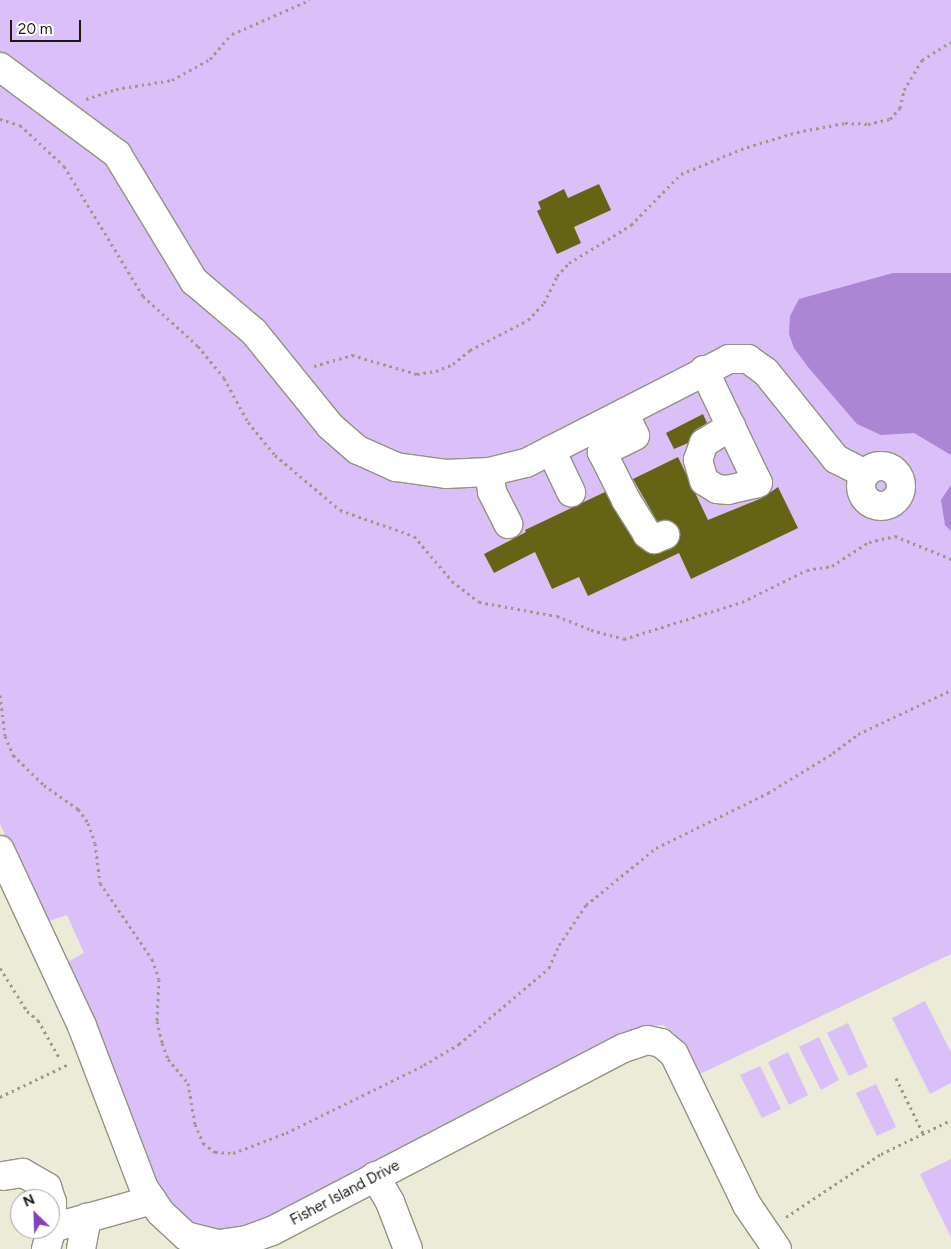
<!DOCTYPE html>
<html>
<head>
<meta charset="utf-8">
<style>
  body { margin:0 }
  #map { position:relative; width:951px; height:1249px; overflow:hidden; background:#ebebd8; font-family:Figtree,sans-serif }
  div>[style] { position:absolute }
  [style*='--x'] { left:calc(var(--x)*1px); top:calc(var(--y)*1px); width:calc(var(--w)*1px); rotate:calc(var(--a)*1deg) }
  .green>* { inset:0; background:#dabff9 }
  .water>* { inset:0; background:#ac85d4 }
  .building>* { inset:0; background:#656314 }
  .path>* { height:3px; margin-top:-1.5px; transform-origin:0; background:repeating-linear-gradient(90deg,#9a9a8b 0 2.5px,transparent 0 6.5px) }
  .roads { filter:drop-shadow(1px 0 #929381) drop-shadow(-1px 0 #929381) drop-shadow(0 1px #929381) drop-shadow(0 -1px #929381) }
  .minor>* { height:28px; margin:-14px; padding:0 14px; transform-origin:14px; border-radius:14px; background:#fff }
  .minor>.ring { margin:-14px; padding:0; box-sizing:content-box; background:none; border:28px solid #fff; border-radius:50% }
  span { translate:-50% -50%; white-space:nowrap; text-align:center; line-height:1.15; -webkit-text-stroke:5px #fff; paint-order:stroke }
  .street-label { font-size:15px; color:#1a1a13 }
  .north { position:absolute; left:10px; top:1189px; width:50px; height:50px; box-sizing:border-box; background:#fff; border:1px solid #a3a3a1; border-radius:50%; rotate:336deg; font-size:14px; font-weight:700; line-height:20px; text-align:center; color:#1a1a13 }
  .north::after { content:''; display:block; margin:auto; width:18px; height:22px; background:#8344b9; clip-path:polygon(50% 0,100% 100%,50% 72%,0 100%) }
  .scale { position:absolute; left:10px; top:20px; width:71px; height:22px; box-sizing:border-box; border:2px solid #1a1a13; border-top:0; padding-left:6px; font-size:15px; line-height:18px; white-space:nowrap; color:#1a1a13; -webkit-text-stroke:4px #fff; paint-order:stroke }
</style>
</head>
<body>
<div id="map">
  <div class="green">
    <div style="clip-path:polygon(0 0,951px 0,951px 954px,698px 1075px,676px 1035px,663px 1025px,643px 1027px,293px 1211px,231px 1234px,185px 1222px,159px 1194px,66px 963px,84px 953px,67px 915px,46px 922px,0 824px)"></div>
    <div style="clip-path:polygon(925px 1001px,951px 1052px,951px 1083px,930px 1094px,892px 1018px)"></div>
    <div style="clip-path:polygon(848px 1023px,868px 1067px,849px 1076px,827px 1033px)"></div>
    <div style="clip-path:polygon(819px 1037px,839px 1080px,821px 1090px,799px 1047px)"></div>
    <div style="clip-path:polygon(788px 1052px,808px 1095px,789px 1105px,768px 1062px)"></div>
    <div style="clip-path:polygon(760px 1066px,781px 1109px,762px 1118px,740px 1075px)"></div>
    <div style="clip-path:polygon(876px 1084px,896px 1127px,877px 1136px,856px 1093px)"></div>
    <div style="clip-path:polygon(951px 1159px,951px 1237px,920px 1174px)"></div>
  </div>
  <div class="water">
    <div style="clip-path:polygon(893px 273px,951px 273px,951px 455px,914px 433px,881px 435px,857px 424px,808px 367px,794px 348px,789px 334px,790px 316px,799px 299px)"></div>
    <div style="clip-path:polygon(951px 485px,951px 531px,945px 525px,941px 500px)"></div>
  </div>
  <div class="building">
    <div style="clip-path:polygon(599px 184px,611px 210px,574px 227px,581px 243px,557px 254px,537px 211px,541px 209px,538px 202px,564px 189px,568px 198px)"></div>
    <div style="clip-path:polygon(703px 414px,707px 423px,695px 430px,688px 443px,674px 449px,666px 433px)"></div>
    <div style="clip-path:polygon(678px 457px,708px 520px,762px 498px,778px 487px,798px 528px,691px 579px,679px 553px,588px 596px,579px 577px,552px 589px,535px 552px,494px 573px,484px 554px,526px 532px,525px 530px,605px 492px,638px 546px,652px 554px,671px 549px,680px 538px,679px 529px,668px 520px,657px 521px,633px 479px)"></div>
  </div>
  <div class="path">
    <div style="--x:86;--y:99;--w:32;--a:-18"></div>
    <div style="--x:116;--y:89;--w:57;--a:-9.1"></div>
    <div style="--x:172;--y:80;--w:43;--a:-28.9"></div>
    <div style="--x:210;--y:59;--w:33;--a:-49"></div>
    <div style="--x:232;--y:34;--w:85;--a:-23.6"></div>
    <div style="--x:0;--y:119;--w:21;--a:17"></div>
    <div style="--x:20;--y:125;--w:60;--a:43"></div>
    <div style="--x:64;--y:166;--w:152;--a:58.7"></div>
    <div style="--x:143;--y:296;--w:74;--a:42.3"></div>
    <div style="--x:198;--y:346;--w:41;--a:50.9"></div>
    <div style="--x:224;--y:378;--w:50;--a:61.4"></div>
    <div style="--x:248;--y:422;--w:43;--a:50.7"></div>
    <div style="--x:275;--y:455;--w:85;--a:40.2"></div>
    <div style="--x:340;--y:510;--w:78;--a:19.4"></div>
    <div style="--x:414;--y:536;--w:59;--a:49.8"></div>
    <div style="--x:452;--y:581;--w:34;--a:38"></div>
    <div style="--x:479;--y:602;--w:79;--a:10.2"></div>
    <div style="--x:557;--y:616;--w:37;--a:22"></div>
    <div style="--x:591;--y:630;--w:34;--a:15"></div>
    <div style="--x:624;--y:639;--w:124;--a:-17.4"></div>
    <div style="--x:742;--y:602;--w:72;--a:-26.2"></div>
    <div style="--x:807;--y:570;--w:25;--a:-9"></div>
    <div style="--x:832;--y:566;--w:44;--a:-33"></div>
    <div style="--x:869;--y:542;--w:27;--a:-13"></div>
    <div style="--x:895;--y:536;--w:61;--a:22.3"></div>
    <div style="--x:314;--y:366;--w:40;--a:-16"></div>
    <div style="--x:352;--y:355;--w:68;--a:16.3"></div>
    <div style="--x:417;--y:374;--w:19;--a:-9"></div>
    <div style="--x:436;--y:371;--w:18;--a:-22"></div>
    <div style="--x:453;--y:364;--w:22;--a:-39"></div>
    <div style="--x:470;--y:350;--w:65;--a:-27.3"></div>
    <div style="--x:528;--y:320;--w:23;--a:-47"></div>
    <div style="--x:544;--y:303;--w:30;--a:-64"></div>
    <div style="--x:557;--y:276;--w:18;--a:-47"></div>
    <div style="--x:569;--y:263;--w:73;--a:-31.5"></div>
    <div style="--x:631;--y:225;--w:71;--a:-45.6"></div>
    <div style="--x:681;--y:174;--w:65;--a:-22.6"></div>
    <div style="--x:741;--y:149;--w:59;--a:-16.9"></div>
    <div style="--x:797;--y:132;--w:49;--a:-10.6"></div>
    <div style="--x:845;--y:123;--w:23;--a:2"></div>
    <div style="--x:868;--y:124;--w:23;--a:-13"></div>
    <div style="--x:890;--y:119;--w:15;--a:-48"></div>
    <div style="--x:900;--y:108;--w:18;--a:-77"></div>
    <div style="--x:904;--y:90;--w:35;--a:-59"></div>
    <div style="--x:922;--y:60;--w:34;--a:-32"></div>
    <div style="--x:0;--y:695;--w:41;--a:83"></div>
    <div style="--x:5;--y:736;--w:21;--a:67"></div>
    <div style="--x:13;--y:755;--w:43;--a:44.1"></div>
    <div style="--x:44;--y:785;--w:42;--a:35.2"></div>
    <div style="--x:78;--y:809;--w:17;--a:54"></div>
    <div style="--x:88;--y:823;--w:21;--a:71"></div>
    <div style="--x:95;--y:843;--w:40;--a:82.9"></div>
    <div style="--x:100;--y:883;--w:92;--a:55.6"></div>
    <div style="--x:152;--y:959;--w:21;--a:71"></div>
    <div style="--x:159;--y:979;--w:42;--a:92.7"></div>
    <div style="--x:157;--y:1021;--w:23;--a:77"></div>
    <div style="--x:162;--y:1043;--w:17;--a:69"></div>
    <div style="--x:168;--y:1059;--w:31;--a:50"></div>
    <div style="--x:188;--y:1083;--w:42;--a:80.3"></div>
    <div style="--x:195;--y:1124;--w:21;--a:67"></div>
    <div style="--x:203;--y:1143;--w:15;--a:37"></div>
    <div style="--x:215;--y:1152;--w:18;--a:3"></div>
    <div style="--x:233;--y:1153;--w:57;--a:-20.7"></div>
    <div style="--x:286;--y:1133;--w:154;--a:-26.2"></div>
    <div style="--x:424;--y:1065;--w:41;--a:-31"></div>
    <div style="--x:459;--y:1044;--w:118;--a:-40.2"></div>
    <div style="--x:549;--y:968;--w:25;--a:-67"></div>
    <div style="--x:559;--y:945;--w:48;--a:-56"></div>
    <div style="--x:586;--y:905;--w:90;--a:-39.2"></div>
    <div style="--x:656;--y:848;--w:125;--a:-26.2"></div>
    <div style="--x:768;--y:793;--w:76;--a:-31.6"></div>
    <div style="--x:833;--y:753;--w:31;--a:-37"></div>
    <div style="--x:858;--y:734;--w:103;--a:-25.3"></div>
    <div style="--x:0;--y:968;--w:51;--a:57.9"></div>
    <div style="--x:27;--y:1011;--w:14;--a:39"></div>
    <div style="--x:38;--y:1020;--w:45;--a:60.6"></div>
    <div style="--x:896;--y:1078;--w:61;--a:63.9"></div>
    <div style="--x:0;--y:1097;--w:76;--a:-25.6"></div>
    <div style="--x:786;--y:1217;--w:114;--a:-33.6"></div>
    <div style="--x:881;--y:1154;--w:78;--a:-25.9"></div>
  </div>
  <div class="roads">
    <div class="minor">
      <div style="--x:0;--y:67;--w:146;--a:36.6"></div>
      <div style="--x:117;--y:154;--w:149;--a:58.8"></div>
      <div style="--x:194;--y:281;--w:79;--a:40.4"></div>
      <div style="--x:254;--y:332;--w:121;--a:51"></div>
      <div style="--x:330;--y:426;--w:37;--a:41"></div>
      <div style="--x:358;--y:450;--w:42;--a:24.1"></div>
      <div style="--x:396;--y:467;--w:50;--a:8"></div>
      <div style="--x:446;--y:474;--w:43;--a:-2.7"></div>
      <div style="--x:489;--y:472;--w:38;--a:-14"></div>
      <div style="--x:526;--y:463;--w:228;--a:-27.1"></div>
      <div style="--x:729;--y:359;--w:19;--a:0"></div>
      <div style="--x:748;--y:359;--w:22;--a:36"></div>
      <div style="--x:766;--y:372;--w:112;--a:51.2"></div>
      <div style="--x:836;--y:459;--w:33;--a:27"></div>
      <div style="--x:704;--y:370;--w:121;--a:64.5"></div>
      <div style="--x:756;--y:479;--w:4;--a:63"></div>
      <div style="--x:758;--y:483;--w:31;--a:167"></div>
      <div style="--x:728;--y:490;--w:11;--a:-175"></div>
      <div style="--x:717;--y:489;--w:15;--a:-148"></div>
      <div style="--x:704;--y:481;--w:22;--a:-106"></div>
      <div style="--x:698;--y:460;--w:18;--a:-71"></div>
      <div style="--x:704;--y:443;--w:32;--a:-32"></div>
      <div style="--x:624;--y:413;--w:25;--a:64"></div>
      <div style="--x:635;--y:436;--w:37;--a:154"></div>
      <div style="--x:602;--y:452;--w:54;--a:63.4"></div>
      <div style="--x:626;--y:500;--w:40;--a:58"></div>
      <div style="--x:647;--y:534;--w:9;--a:36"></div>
      <div style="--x:654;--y:539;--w:12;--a:-20"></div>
      <div style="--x:551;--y:450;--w:47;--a:64.5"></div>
      <div class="ring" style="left:861px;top:466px;width:12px;height:12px"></div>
      <div style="--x:489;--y:472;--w:20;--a:81"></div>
      <div style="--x:492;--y:492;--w:36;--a:63"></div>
      <div style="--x:0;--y:850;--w:194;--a:65"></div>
      <div style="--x:82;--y:1026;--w:173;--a:69.1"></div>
      <div style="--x:144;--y:1188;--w:29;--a:56"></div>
      <div style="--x:160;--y:1212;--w:35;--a:43"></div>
      <div style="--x:186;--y:1236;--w:34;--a:14"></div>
      <div style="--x:219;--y:1244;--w:28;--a:-8"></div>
      <div style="--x:247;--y:1240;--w:27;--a:-20"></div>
      <div style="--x:272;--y:1231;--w:397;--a:-27.5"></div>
      <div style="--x:624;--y:1048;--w:24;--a:-19"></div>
      <div style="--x:647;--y:1040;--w:14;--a:12"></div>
      <div style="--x:661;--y:1043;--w:17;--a:40"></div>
      <div style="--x:674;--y:1054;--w:168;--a:64.2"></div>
      <div style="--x:747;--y:1205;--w:53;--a:55.7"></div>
      <div style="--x:3;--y:1176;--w:20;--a:-9"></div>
      <div style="--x:23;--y:1173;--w:28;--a:30"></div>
      <div style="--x:47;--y:1187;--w:16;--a:72"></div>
      <div style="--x:52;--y:1202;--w:26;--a:90"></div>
      <div style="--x:52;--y:1228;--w:22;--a:106"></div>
      <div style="--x:375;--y:1176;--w:30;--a:60"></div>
      <div style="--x:390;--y:1202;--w:50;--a:69"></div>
      <div style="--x:52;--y:1228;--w:104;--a:-15.6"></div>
      <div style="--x:81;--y:1249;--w:32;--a:-79"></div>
    </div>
  </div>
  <div class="street-label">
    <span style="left:345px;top:1193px;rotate:-28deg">Fisher Island Drive</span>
  </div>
  <div class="north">N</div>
  <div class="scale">20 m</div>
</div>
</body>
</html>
